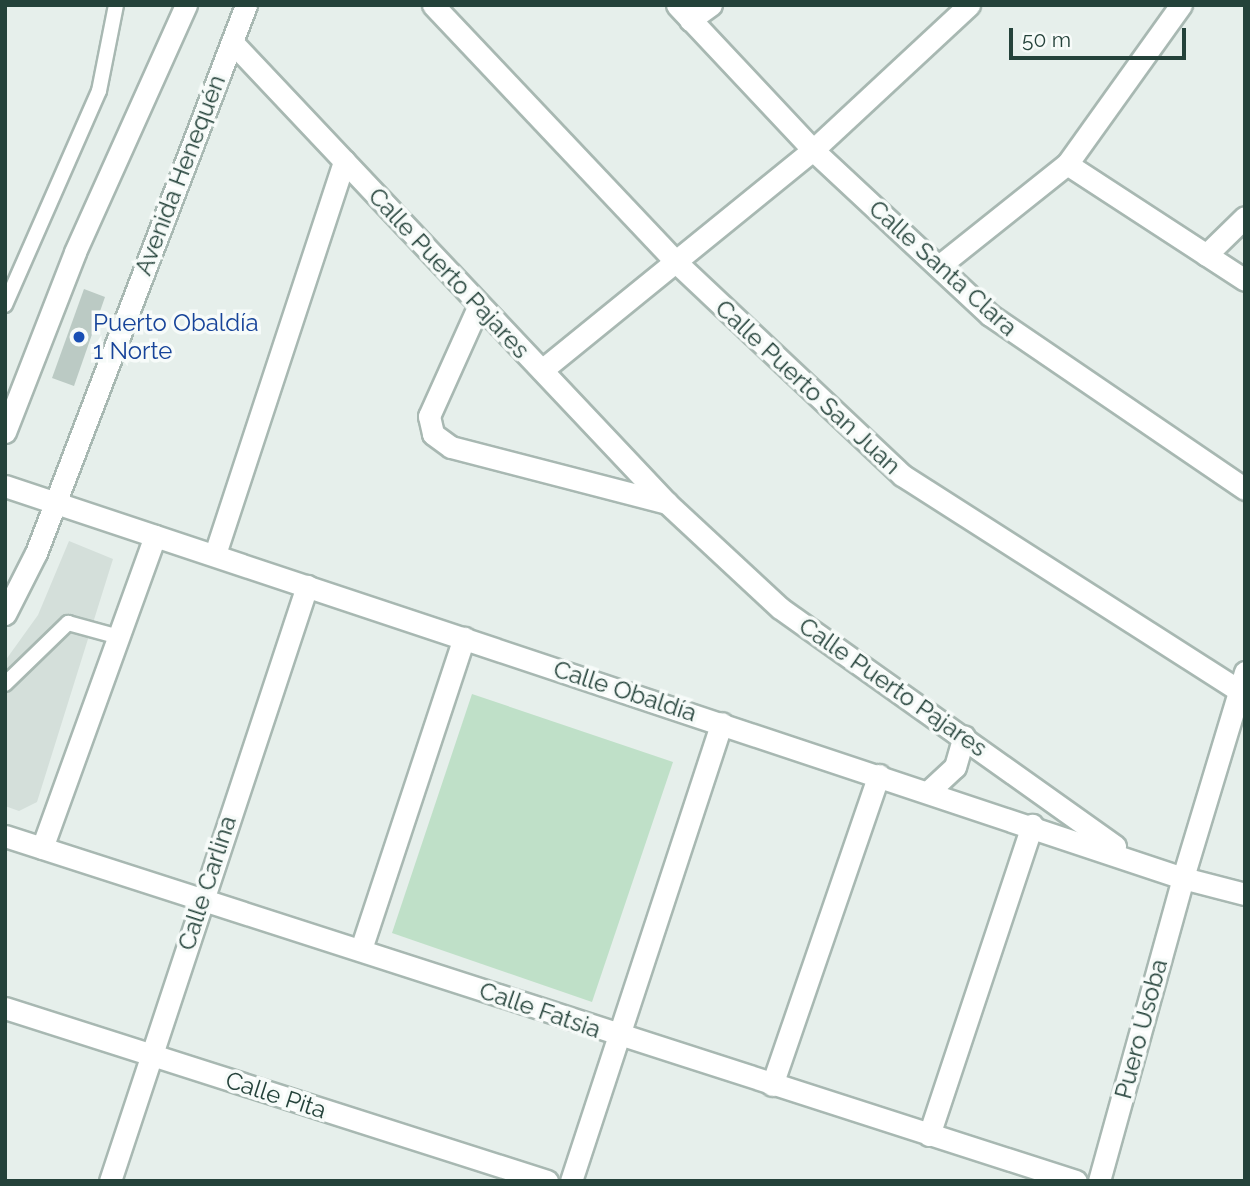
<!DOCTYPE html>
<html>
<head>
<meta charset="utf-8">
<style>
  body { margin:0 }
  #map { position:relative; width:1250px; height:1186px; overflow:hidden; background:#e6efeb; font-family:Raleway,sans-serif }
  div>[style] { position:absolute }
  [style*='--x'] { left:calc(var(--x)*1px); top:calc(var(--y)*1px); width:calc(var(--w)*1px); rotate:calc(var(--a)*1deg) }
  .built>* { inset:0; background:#d4dfda }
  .green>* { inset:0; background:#bfe0c8 }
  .building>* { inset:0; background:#bbcac4 }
  .roads { filter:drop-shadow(2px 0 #a8b8b2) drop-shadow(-2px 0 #a8b8b2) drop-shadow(0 2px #a8b8b2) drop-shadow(0 -2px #a8b8b2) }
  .lane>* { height:14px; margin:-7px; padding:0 7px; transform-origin:7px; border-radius:7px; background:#fff }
  .street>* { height:21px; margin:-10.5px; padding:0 10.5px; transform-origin:10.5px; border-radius:10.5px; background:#fff }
  .secondary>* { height:21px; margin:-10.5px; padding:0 10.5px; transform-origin:10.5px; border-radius:10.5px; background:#fff }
  .dots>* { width:19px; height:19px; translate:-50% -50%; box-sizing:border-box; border:4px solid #f7fbf9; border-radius:50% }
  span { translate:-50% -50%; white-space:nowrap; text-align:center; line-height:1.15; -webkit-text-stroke:7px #f7fbf9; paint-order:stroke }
  .street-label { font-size:24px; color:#24423a }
  .transit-label { font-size:24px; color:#164399 }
  .left { translate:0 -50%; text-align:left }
  .frame { position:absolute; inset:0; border:7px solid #24423a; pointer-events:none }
  .scale { position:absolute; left:1009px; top:28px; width:177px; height:32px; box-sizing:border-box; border:4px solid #24423a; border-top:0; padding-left:9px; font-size:21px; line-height:24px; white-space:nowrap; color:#24423a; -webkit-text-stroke:5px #f7fbf9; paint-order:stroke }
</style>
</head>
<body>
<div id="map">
  <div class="built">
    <div style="clip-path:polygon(69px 541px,113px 559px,37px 802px,19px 811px,5px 806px,5px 661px,38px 615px)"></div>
  </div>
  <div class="green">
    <div style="clip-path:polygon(472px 694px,673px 762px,592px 1002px,392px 933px)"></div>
  </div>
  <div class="building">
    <div style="clip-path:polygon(84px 289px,105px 297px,74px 386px,52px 378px)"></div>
  </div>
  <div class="roads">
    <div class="lane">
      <div style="--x:5;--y:305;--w:234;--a:-66.3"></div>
      <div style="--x:99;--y:91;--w:88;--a:-78.8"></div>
      <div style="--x:5;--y:684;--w:88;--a:-44.1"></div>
      <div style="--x:68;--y:623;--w:53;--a:15.4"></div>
    </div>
    <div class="street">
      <div style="--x:433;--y:5;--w:354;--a:46.6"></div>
      <div style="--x:676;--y:262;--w:311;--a:43.3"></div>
      <div style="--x:902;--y:475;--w:407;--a:32.6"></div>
      <div style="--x:677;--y:5;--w:199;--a:46.8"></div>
      <div style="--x:813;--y:150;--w:242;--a:43"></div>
      <div style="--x:990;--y:315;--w:309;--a:34.3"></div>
      <div style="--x:690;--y:20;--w:26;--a:-36"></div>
      <div style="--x:1067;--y:164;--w:212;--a:33.1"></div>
      <div style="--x:1206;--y:255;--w:54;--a:-44.3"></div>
      <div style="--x:939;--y:266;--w:164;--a:-38.6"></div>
      <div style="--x:1067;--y:164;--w:196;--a:-54.4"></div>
      <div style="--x:479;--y:305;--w:122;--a:114.2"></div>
      <div style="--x:429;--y:416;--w:18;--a:77"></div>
      <div style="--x:433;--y:434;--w:22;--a:36"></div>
      <div style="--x:451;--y:447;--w:223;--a:14.5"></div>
      <div style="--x:542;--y:370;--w:349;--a:-39.1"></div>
      <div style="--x:813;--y:150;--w:213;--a:-42.9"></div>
      <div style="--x:215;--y:554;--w:414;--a:-71.8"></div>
      <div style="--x:1245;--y:672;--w:215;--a:106.8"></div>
      <div style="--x:1183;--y:878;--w:64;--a:14.5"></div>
      <div style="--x:5;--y:836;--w:1125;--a:17.86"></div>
      <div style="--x:42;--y:848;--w:332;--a:-70.1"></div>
      <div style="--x:361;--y:949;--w:328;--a:-71.7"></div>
      <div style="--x:5;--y:1008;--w:569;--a:17.7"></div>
      <div style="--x:772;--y:1085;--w:328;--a:-71"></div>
      <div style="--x:929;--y:1135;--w:327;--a:-71.6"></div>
      <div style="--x:110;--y:1181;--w:627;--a:-71.68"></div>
      <div style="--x:571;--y:1181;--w:482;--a:-71.8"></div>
    </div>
    <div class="secondary">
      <div style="--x:232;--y:42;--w:634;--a:46.66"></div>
      <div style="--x:667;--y:503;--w:154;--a:42.9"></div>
      <div style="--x:780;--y:608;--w:411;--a:35.4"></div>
      <div style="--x:5;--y:432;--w:193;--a:-68.7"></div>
      <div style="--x:75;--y:252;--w:271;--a:-65.8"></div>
      <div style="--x:5;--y:486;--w:1242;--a:18.41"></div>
      <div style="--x:1183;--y:878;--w:314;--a:105.5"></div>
      <div style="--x:5;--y:614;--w:68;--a:-63.1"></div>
      <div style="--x:36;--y:553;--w:587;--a:-69.03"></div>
      <div style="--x:929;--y:791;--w:35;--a:-43"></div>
      <div style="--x:955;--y:767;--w:32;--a:-74"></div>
    </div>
  </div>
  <div class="dots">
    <div style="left:79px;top:337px;background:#1a4fb4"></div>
  </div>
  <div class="street-label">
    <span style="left:180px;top:175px;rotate:-69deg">Avenida Henequén</span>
    <span style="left:943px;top:268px;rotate:42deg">Calle Santa Clara</span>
    <span style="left:449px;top:273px;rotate:47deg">Calle Puerto Pajares</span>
    <span style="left:808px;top:387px;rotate:43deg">Calle Puerto San Juan</span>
    <span style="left:893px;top:687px;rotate:35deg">Calle Puerto Pajares</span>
    <span style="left:625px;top:691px;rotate:18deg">Calle Obaldía</span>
    <span style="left:207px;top:883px;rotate:-72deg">Calle Carlina</span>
    <span style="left:540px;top:1010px;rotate:19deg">Calle Fatsia</span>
    <span style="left:1141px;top:1029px;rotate:-75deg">Puero Usoba</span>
    <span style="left:276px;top:1095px;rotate:18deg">Calle Pita</span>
  </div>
  <div class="transit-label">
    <span class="left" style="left:93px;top:337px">Puerto Obaldía<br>1 Norte</span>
  </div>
  <div class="frame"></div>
  <div class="scale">50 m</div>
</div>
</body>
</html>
